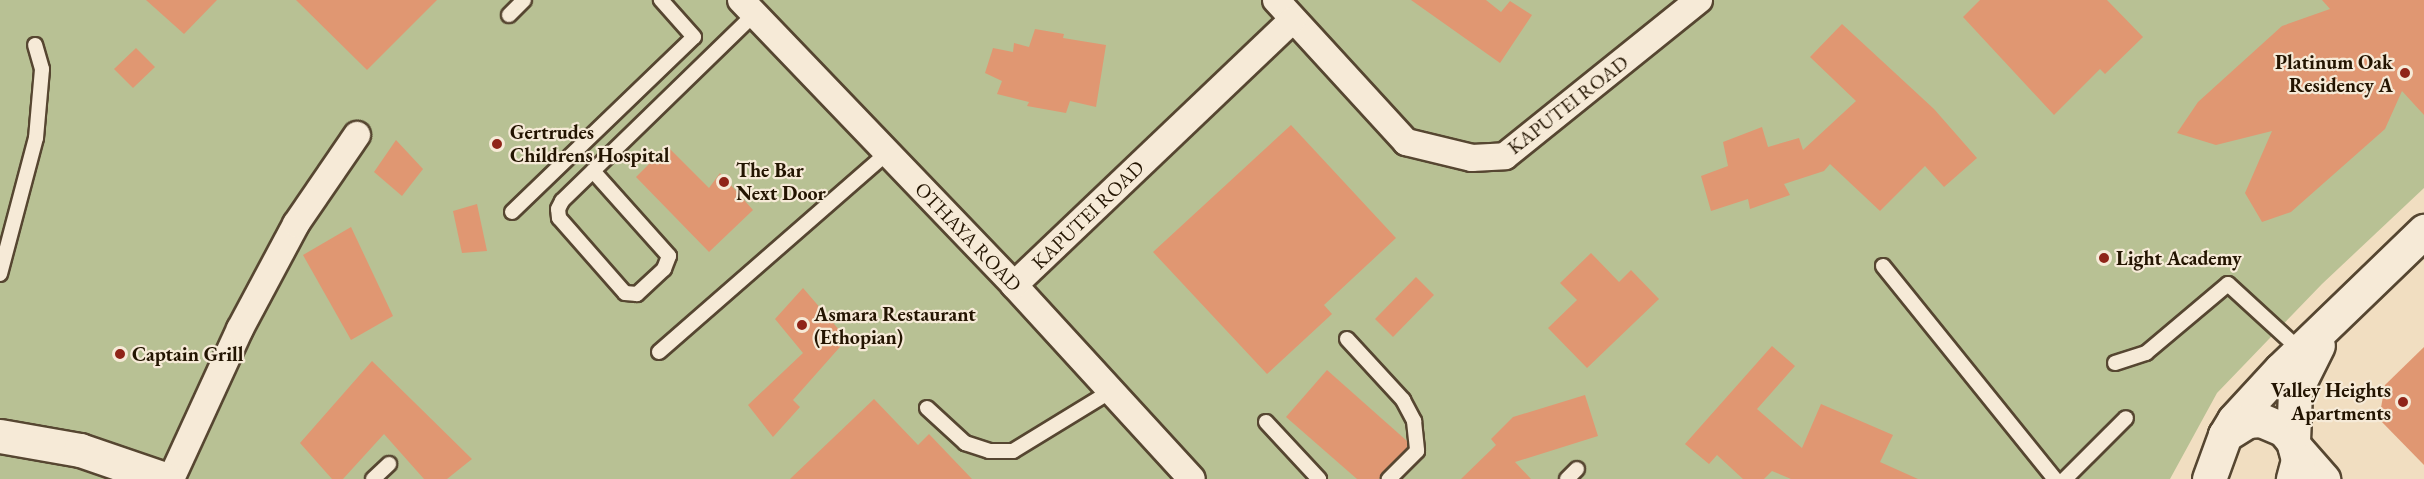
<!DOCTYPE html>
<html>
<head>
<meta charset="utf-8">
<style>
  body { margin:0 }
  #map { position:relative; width:2424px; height:479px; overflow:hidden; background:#f1dec1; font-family:"EB Garamond",serif }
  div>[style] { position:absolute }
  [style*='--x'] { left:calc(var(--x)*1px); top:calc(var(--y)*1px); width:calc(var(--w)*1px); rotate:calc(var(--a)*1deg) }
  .green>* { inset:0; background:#b8c194 }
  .building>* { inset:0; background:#e09772 }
  .roads { filter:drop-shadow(2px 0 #564631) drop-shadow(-2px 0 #564631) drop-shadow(0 2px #564631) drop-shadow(0 -2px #564631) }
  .service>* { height:14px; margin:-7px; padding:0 7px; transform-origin:7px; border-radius:7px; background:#f6ead7 }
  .minor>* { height:26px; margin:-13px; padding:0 13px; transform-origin:13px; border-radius:13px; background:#f6ead7 }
  .tertiary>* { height:33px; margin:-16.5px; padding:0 16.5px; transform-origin:16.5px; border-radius:16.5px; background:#f6ead7 }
  .secondary>* { height:33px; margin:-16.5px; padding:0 16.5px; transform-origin:16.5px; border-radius:16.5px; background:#f6ead7 }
  .dots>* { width:16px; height:16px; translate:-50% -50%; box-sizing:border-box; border:3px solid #f6ead7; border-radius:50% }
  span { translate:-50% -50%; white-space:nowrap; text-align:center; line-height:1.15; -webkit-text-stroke:4.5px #f6ead7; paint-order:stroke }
  .poi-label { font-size:20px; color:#231401; font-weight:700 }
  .right { translate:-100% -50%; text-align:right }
  .left { translate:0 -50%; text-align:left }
  .street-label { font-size:20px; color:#231401 }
</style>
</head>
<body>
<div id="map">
  <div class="green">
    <div style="clip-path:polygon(0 0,2424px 0,2424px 188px,2322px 284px,2217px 393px,2170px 479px,0 479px)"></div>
  </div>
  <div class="building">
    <div style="clip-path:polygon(146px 0,217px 0,184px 34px)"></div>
    <div style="clip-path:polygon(296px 0,437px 0,367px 70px)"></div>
    <div style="clip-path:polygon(1411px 0,1486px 0,1501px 12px,1510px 1px,1532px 15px,1500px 63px)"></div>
    <div style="clip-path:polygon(1980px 0,2107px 0,2143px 37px,2105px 74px,2100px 69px,2054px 115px,1963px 17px)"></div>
    <div style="clip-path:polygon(2322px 0,2424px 0,2424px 115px,2402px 91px,2385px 129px,2291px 212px,2262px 222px,2245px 193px,2272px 131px,2216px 145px,2177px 133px,2198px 102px,2282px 26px,2330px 9px)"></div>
    <div style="clip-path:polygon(1842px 24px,1934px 109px,1977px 158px,1944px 187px,1925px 166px,1880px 211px,1830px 164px,1824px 171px,1784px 184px,1790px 195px,1750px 209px,1748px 199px,1711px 211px,1701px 176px,1728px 166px,1723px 142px,1762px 127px,1768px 147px,1799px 138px,1803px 150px,1856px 101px,1810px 57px)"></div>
    <div style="clip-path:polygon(1035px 29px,1064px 34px,1063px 38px,1106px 45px,1096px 107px,1070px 101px,1066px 113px,1027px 106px,1029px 102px,997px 94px,1002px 81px,985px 73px,993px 48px,1013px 52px,1014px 43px,1029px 47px)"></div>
    <div style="clip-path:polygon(136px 48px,155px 67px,133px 88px,114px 69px)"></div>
    <div style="clip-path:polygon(1291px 125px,1396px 238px,1324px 305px,1332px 314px,1267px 374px,1153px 252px)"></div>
    <div style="clip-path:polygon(396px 140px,423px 169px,402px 196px,374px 172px)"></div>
    <div style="clip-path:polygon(667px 146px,709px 188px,720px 173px,753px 210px,709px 252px,636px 177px)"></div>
    <div style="clip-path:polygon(477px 204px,487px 251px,462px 253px,453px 211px)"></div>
    <div style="clip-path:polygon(351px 227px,393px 316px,351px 340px,303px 255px)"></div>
    <div style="clip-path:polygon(1591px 253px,1619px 282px,1631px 270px,1659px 299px,1587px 368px,1548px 328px,1577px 300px,1560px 283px)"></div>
    <div style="clip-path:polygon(1416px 277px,1434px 295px,1393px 337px,1375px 319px)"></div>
    <div style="clip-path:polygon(803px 288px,847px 339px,793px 400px,800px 407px,773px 437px,748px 405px,803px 353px,775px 319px)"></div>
    <div style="clip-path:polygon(1772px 346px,1795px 366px,1757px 409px,1802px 448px,1821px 404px,1893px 435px,1880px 462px,1918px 479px,1791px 479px,1772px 471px,1764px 479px,1743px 479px,1717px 455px,1709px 464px,1685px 444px)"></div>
    <div style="clip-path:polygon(2424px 347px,2424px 465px,2379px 419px,2385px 385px)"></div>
    <div style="clip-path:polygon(372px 361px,414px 402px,472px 459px,447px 479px,424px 479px,384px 434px,343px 479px,332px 479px,300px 443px)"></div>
    <div style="clip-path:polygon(1327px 370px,1407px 441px,1408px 447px,1379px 479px,1357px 479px,1286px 417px)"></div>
    <div style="clip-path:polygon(1585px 395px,1598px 436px,1515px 462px,1531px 479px,1461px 479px,1496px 445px,1491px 439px,1513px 417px)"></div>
    <div style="clip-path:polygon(874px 399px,918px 445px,929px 434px,972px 479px,790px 479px)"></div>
  </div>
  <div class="roads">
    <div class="service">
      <div style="--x:509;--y:15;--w:21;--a:-45"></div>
      <div style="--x:593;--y:171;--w:114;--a:48.2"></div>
      <div style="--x:669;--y:256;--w:14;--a:111"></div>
      <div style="--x:664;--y:269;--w:37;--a:137"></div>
      <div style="--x:637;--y:294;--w:12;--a:-175"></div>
      <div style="--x:625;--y:293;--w:100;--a:-131.3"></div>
      <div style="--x:559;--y:218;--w:9;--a:-96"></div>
      <div style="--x:558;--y:209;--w:9;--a:-63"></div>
      <div style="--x:562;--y:201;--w:268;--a:-44.2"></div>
      <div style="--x:512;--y:212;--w:252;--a:-43.9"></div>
      <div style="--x:694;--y:37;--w:50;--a:-131.7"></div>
      <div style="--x:1883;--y:266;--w:274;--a:51.1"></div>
      <div style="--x:0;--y:274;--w:141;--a:-75.2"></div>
      <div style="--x:36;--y:138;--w:69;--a:-85"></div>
      <div style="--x:42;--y:69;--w:25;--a:-106"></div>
      <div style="--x:1347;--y:339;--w:83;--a:47.4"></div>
      <div style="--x:1403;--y:400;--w:24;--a:62"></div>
      <div style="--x:1414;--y:421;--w:30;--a:84"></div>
      <div style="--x:1417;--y:451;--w:40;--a:135"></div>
      <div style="--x:659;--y:352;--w:303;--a:-41.1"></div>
      <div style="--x:2115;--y:363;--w:33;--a:-18"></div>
      <div style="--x:2146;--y:353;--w:107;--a:-40.1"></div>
      <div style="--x:2228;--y:284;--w:99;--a:42.5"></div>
      <div style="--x:927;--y:408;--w:52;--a:42.6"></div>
      <div style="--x:965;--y:443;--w:25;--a:18"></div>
      <div style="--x:989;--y:451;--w:24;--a:0"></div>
      <div style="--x:1013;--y:451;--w:115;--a:-31.5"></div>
      <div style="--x:1266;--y:422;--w:78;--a:47.1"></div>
      <div style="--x:373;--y:479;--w:22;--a:-43"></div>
      <div style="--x:1567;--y:479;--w:14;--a:-45"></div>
      <div style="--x:2065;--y:479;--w:86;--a:-45"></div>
    </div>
    <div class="minor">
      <div style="--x:741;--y:0;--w:395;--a:46.2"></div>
      <div style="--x:1014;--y:285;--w:263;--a:47.5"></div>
      <div style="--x:1276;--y:0;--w:193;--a:47.5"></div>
      <div style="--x:1406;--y:142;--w:68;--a:13.6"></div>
      <div style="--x:1472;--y:158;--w:33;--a:-3"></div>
      <div style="--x:1505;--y:156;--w:249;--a:-38.8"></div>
      <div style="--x:1014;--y:285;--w:384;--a:-43.6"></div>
      <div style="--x:171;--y:479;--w:165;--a:-65.3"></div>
      <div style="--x:240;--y:329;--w:119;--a:-61.9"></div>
      <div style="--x:296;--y:224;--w:108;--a:-55.6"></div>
    </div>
    <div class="tertiary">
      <div style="--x:0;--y:436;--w:81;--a:9.9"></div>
      <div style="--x:80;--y:450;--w:89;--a:19"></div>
    </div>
    <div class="secondary">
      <div style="--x:2225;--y:435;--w:17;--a:-59"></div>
      <div style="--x:2234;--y:420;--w:69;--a:-47.3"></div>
      <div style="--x:2281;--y:369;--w:199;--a:-44"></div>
      <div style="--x:2293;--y:441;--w:50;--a:-87.7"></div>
      <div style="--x:2295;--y:391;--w:51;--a:-63.4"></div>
      <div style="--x:2295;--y:447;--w:43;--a:48.8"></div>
      <div style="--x:2209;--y:479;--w:47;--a:-70"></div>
      <div style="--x:2225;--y:435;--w:26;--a:-32"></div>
      <div style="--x:2247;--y:421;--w:14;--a:-4"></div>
      <div style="--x:2261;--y:420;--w:25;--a:23"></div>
      <div style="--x:2284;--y:430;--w:14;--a:51"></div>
      <div style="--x:2293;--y:441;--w:20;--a:75"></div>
      <div style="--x:2298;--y:460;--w:20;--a:105"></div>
    </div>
  </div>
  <div class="dots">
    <div style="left:2405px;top:73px;background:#8f2418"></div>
    <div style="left:497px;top:144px;background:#8f2418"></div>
    <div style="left:724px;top:182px;background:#8f2418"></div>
    <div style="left:2104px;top:258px;background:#8f2418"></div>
    <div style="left:802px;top:325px;background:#8f2418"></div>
    <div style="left:120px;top:354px;background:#8f2418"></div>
    <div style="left:2403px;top:402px;background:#8f2418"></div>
  </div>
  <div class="poi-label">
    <span class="right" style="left:2393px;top:74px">Platinum Oak<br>Residency A</span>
    <span class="left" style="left:510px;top:144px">Gertrudes<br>Childrens Hospital</span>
    <span class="left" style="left:736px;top:182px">The Bar<br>Next Door</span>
    <span class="left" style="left:2116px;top:258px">Light Academy</span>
    <span class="left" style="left:814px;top:326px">Asmara Restaurant<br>(Ethopian)</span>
    <span class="left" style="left:132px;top:354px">Captain Grill</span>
    <span class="right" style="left:2391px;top:402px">Valley Heights<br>Apartments</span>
  </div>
  <div class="street-label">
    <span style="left:1568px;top:105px;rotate:-38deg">KAPUTEI ROAD</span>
    <span style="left:1088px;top:215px;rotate:-44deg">KAPUTEI ROAD</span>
    <span style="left:968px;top:237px;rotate:46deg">OTHAYA ROAD</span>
  </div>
</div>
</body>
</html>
